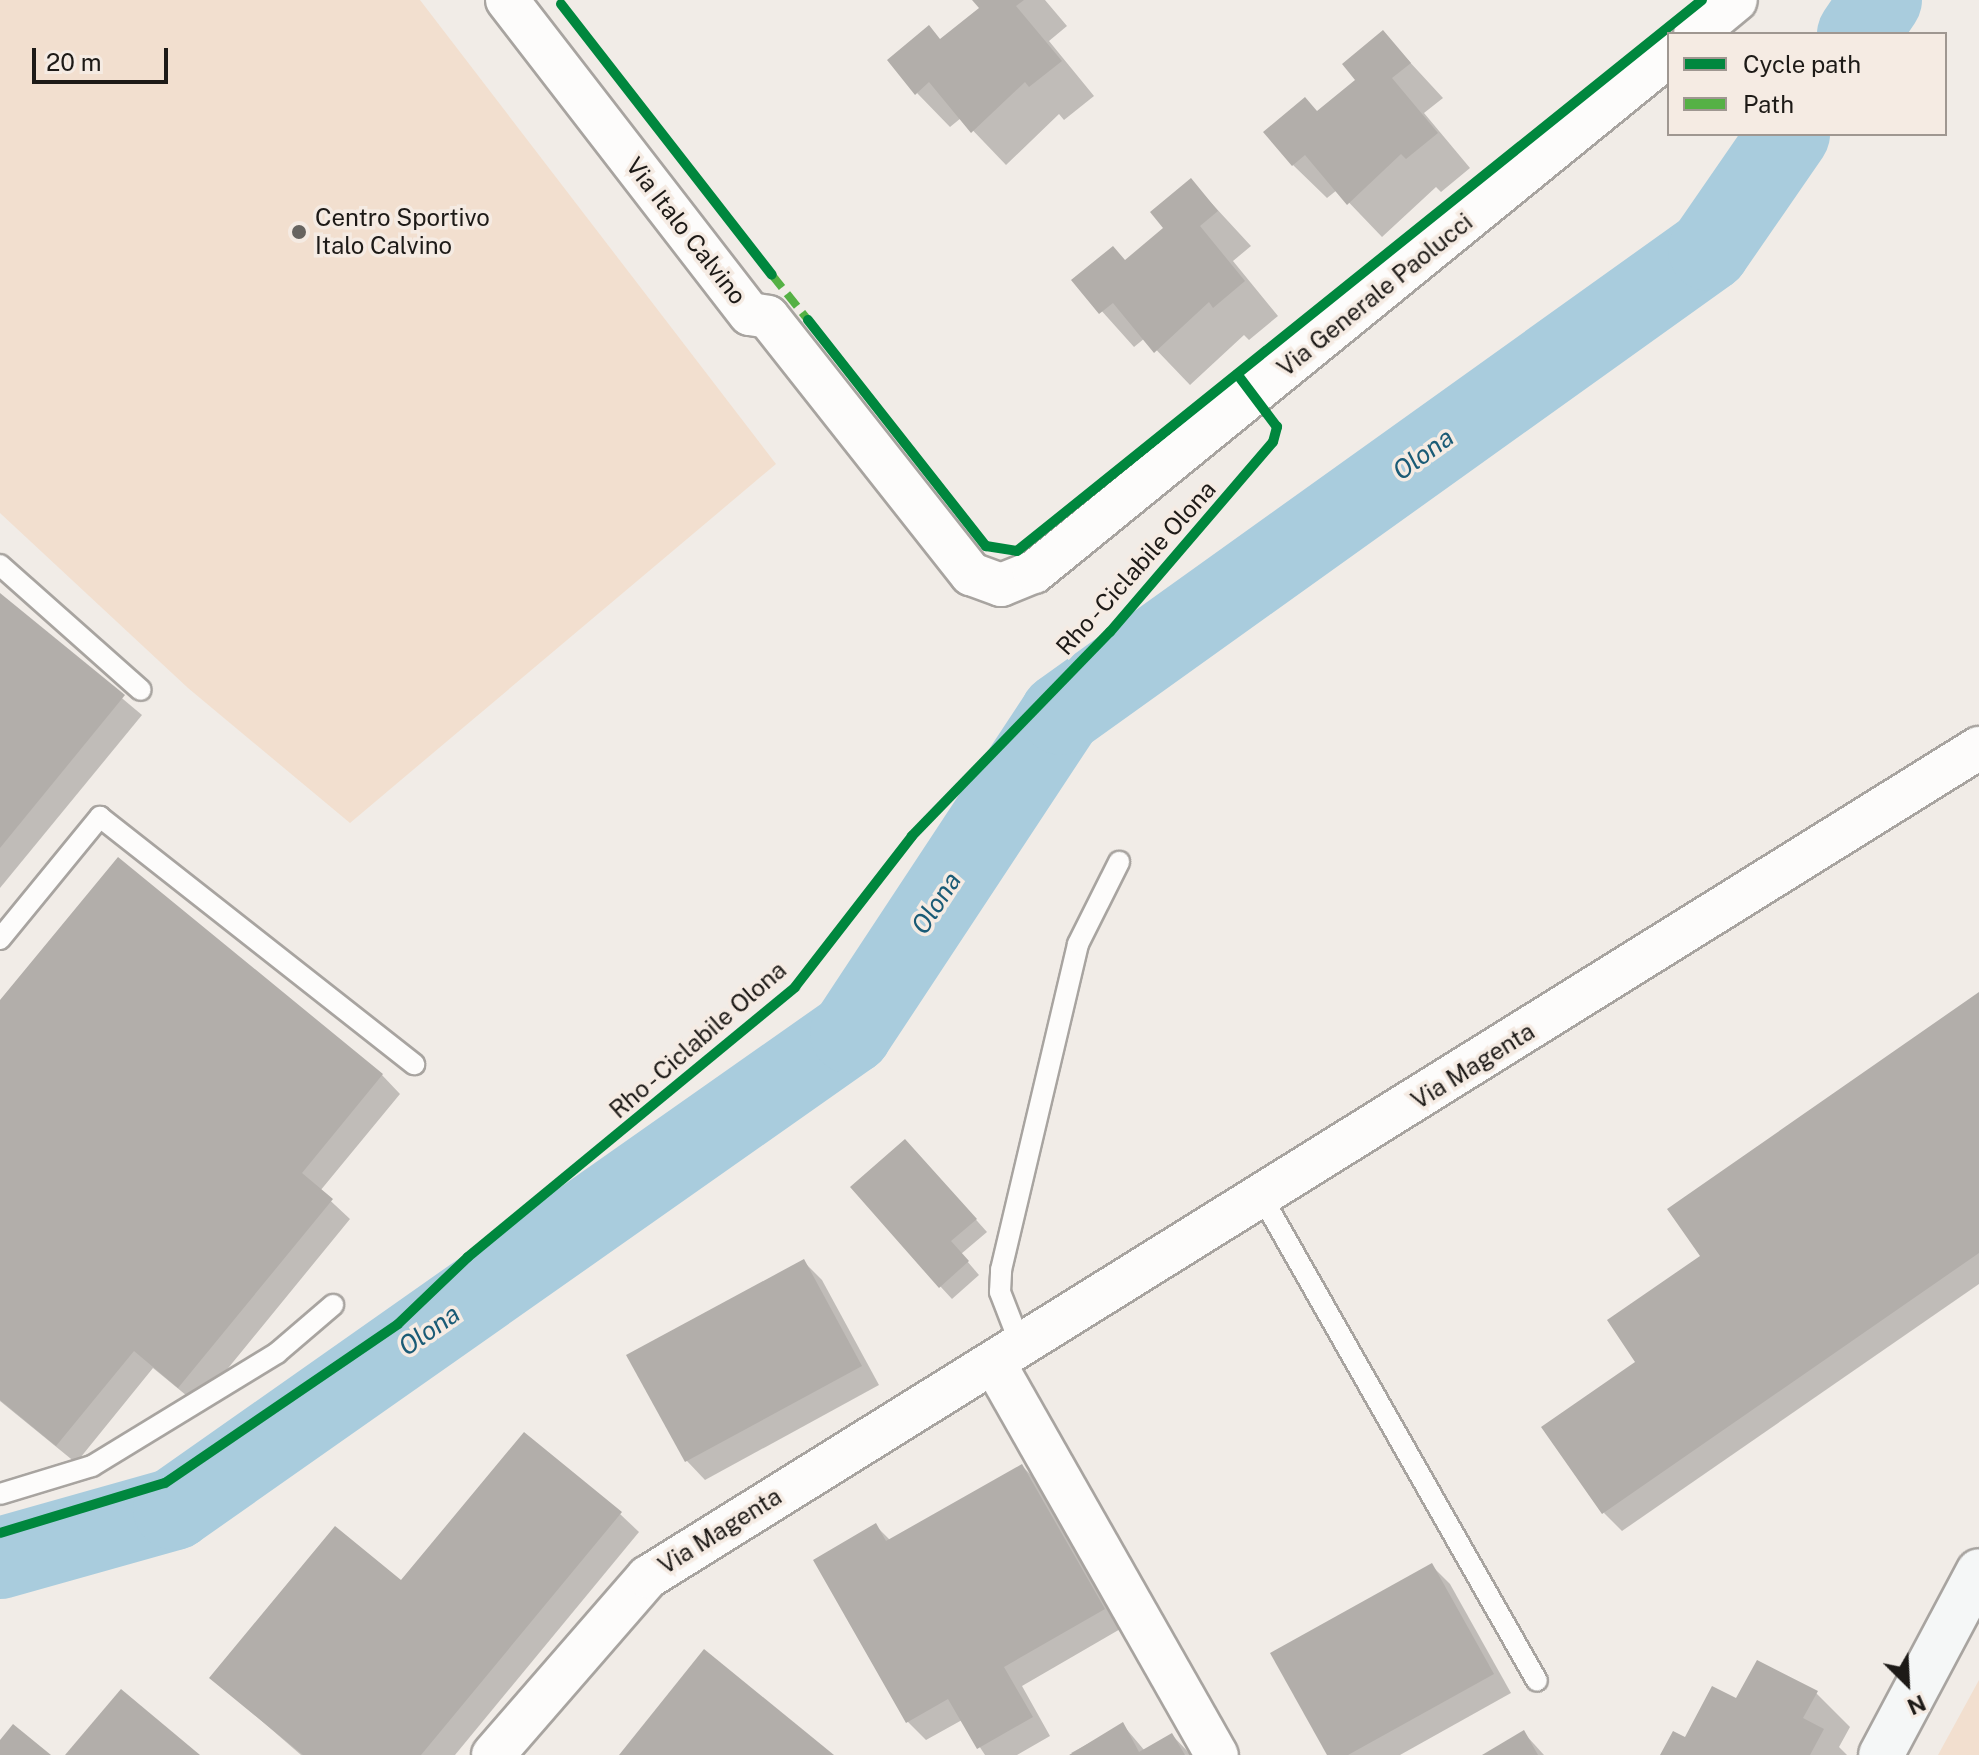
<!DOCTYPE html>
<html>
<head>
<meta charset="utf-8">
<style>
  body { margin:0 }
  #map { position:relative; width:1979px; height:1755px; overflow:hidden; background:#f1ece7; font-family:"Public Sans",sans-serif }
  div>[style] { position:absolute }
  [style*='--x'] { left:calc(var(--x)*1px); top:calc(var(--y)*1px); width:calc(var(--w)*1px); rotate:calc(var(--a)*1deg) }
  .green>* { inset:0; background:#f2dfcf }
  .shadow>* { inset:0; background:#0003 }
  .river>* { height:82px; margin:-41px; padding:0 41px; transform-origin:41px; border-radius:41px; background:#a9ccdd }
  .building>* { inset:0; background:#b2aeaa }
  .roads { filter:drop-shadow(2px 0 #a8a4a0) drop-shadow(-2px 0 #a8a4a0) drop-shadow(0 2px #a8a4a0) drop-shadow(0 -2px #a8a4a0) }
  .lane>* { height:20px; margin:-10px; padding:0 10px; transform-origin:10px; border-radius:10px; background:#fdfcfb }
  .street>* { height:42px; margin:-21px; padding:0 21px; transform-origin:21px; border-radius:21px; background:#fdfcfb }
  .secondary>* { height:44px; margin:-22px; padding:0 22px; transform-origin:22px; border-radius:22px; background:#f5f7f7 }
  .quiet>* { height:8px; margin-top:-4px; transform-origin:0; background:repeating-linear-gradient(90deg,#55b145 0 16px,transparent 0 24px) }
  .cycleway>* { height:10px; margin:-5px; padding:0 5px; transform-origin:5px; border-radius:5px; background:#00873e }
  .dots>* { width:22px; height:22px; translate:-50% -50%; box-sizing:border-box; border:4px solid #f5ebe3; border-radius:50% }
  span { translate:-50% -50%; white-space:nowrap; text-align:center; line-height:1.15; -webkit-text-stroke:7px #f5ebe3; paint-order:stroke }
  .poi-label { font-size:24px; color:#1d1a17 }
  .left { translate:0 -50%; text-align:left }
  .street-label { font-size:24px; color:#1d1a17 }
  .water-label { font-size:26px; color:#1a5b76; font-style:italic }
  .legend { position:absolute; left:1667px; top:32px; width:280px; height:104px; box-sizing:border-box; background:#f5ebe3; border:2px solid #9f9791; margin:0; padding:10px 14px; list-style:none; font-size:24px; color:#1d1a17 }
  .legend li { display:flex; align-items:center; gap:16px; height:40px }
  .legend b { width:40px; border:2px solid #9f9791 }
  .north { position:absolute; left:1867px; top:1643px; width:80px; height:80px; -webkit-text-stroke:6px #f5ebe3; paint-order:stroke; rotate:156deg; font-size:22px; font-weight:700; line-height:32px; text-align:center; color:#1d1a17 }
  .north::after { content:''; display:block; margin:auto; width:28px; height:36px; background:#1d1a17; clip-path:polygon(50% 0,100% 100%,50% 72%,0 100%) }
  .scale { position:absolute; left:32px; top:48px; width:136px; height:36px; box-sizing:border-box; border:4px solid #1d1a17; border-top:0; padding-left:10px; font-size:24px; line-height:28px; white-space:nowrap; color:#1d1a17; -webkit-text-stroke:6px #f5ebe3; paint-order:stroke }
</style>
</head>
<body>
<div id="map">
  <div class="green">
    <div style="clip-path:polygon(0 0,420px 0,776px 464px,350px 823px,188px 688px,0 513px)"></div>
    <div style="clip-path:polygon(1979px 1680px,1979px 1755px,1938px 1755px)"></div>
  </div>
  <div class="shadow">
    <div style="clip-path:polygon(975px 0,1045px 0,1067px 26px,1049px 41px,1094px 96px,1064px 120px,1059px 114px,1006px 165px,961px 118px,950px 127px,917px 93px,942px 41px,981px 8px)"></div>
    <div style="clip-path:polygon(1383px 33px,1443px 98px,1424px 113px,1470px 168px,1441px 192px,1436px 187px,1382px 237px,1337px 190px,1327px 198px,1293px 165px,1318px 113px,1358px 80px)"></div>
    <div style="clip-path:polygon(1191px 181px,1251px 246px,1233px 261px,1278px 316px,1249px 340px,1244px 335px,1190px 385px,1145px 338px,1134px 347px,1074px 280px,1126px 261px,1165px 228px)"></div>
    <div style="clip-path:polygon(0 596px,142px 715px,0 888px)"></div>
    <div style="clip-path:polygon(1979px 995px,1979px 1284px,1622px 1531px,1604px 1513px,1638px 1362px,1703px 1256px)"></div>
    <div style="clip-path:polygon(0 1003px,382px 1075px,400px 1094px,320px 1191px,350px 1219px,198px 1405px,153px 1368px,76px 1463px,0 1401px)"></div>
    <div style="clip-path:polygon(917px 1154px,987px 1232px,961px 1254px,979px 1275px,952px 1299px,940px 1286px)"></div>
    <div style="clip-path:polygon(803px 1261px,822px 1280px,879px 1385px,705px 1480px,687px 1461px,629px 1356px)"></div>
    <div style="clip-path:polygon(1022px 1466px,1041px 1485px,1122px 1628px,1022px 1686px,1050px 1736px,1017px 1755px,985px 1755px,962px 1720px,926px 1740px,908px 1722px,876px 1526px,891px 1541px)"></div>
    <div style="clip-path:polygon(620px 1514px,639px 1532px,455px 1755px,301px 1755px,212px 1678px,402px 1583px)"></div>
    <div style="clip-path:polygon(1432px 1566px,1450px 1584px,1511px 1693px,1400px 1755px,1329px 1755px)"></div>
    <div style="clip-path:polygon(1816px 1693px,1850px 1727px,1839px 1747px,1847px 1755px,1662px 1755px,1737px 1701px)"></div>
    <div style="clip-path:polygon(1123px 1725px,1145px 1751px,1172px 1735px,1191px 1755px,1071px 1753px)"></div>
    <div style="clip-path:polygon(1524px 1733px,1544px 1755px,1486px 1755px)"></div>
  </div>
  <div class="river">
    <div style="--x:1858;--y:34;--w:41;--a:-55.9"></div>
    <div style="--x:0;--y:1558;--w:181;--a:-15.7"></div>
    <div style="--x:174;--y:1509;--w:828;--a:-35.11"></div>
    <div style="--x:851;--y:1033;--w:382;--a:-56.6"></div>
    <div style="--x:1061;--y:714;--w:797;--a:-35.6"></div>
    <div style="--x:1709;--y:250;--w:141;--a:-55.4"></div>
  </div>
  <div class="building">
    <div style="clip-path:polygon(972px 0,1024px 0,1016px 6px,1062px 61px,1029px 87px,1025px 82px,971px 133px,929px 82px,915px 95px,887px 60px,929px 25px,940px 39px,979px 8px)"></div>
    <div style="clip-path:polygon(1383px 30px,1411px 63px,1392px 78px,1438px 133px,1406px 159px,1401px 154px,1347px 205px,1305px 155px,1292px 166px,1263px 132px,1305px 97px,1317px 111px,1355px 80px,1342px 64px)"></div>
    <div style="clip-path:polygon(1191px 178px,1218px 211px,1200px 226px,1245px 281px,1213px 308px,1209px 302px,1154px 353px,1113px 303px,1099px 314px,1071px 280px,1113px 246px,1125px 260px,1163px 228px,1150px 212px)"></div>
    <div style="clip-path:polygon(0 593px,125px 695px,0 848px)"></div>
    <div style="clip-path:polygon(118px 857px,383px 1074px,302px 1173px,333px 1199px,178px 1388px,134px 1351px,56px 1446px,0 1400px,0 1000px)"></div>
    <div style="clip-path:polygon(1979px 992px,1979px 1253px,1602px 1514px,1541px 1427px,1635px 1362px,1607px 1320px,1700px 1256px,1667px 1209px)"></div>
    <div style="clip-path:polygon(905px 1139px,977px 1219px,951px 1241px,969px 1261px,939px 1288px,850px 1187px)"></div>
    <div style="clip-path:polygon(804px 1259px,862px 1366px,685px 1462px,626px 1355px)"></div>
    <div style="clip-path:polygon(524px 1432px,622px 1512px,421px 1755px,303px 1755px,209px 1678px,335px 1526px,401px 1580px)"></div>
    <div style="clip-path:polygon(1022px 1464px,1105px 1609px,1004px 1667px,1033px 1717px,977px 1749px,948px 1699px,906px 1723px,813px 1560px,876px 1523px,886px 1541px)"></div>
    <div style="clip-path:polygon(1432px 1563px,1494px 1674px,1348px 1755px,1327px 1755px,1270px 1653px)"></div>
    <div style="clip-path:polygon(704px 1649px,834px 1755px,619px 1755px)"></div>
    <div style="clip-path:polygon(1757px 1660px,1818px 1691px,1803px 1718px,1824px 1729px,1810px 1755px,1660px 1755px,1673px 1731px,1685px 1737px,1712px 1686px,1736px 1698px)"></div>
    <div style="clip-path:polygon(121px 1689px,200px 1755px,65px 1755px)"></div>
    <div style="clip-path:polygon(1123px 1722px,1139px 1752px,1172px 1733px,1185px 1755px,1069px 1755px)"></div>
    <div style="clip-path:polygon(13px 1724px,51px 1755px,0 1755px,0 1740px)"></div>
    <div style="clip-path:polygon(1524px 1730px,1538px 1755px,1482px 1755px)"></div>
  </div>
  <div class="roads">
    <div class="lane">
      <div style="--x:0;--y:565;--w:188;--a:41.6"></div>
      <div style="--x:0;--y:939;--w:158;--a:-50.7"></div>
      <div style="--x:100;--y:817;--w:400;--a:38.2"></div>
      <div style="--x:1263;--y:1199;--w:554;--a:60.38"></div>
      <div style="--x:1021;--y:1346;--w:58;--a:-111.3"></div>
      <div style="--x:1000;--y:1292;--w:22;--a:-87"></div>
      <div style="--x:1001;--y:1270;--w:335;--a:-76.7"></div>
      <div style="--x:1078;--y:944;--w:92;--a:-63.4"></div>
      <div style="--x:0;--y:1494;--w:96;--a:-16.9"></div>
      <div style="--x:92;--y:1466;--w:217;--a:-31.4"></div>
      <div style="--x:277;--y:1353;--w:74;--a:-40.6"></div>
    </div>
    <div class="street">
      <div style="--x:507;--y:0;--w:397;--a:52.3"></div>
      <div style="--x:750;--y:314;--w:18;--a:9"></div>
      <div style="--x:768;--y:317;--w:328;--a:51.7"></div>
      <div style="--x:971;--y:574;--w:32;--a:20"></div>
      <div style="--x:1001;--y:585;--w:35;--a:-22"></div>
      <div style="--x:1034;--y:572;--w:819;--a:-39.15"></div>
      <div style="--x:1695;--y:34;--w:53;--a:-39.7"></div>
      <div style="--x:994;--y:1363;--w:451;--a:60.4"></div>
      <div style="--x:493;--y:1755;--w:236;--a:-49"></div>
      <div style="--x:648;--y:1577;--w:1568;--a:-31.92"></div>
    </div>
    <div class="secondary">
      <div style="--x:1881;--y:1755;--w:208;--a:-62"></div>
    </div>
  </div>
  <div class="quiet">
    <div style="--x:772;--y:275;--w:58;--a:51.3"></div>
  </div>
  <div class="cycleway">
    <div style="--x:561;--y:4;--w:343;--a:52.1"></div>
    <div style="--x:808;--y:320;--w:288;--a:51.8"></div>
    <div style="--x:986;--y:546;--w:31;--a:9"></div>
    <div style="--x:1017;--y:551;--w:879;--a:-38.81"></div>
    <div style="--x:0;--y:1533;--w:172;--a:-16.9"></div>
    <div style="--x:165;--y:1483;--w:282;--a:-34.3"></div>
    <div style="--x:398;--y:1324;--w:97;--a:-43.7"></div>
    <div style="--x:468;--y:1257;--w:424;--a:-39.5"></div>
    <div style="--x:795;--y:987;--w:191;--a:-52.2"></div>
    <div style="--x:912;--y:836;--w:284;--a:-45.9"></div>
    <div style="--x:1110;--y:632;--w:250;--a:-49.4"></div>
    <div style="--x:1273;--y:442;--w:16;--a:-75"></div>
    <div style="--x:1277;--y:427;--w:66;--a:-127"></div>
  </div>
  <div class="dots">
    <div style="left:299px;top:232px;background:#676460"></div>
  </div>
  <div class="poi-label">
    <span class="left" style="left:315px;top:232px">Centro Sportivo<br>Italo Calvino</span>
  </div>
  <div class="street-label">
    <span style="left:686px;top:231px;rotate:52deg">Via Italo Calvino</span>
    <span style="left:1375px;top:295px;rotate:-39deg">Via Generale Paolucci</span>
    <span style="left:1136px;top:568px;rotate:-48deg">Rho - Ciclabile Olona</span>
    <span style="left:698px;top:1040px;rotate:-41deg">Rho - Ciclabile Olona</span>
    <span style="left:1473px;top:1066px;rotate:-32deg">Via Magenta</span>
    <span style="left:720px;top:1531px;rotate:-32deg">Via Magenta</span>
  </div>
  <div class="water-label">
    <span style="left:1423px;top:454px;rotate:-36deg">Olona</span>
    <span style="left:936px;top:903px;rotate:-57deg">Olona</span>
    <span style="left:429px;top:1330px;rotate:-35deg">Olona</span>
  </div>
  <ul class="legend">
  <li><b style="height:10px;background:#00873e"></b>Cycle path</li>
  <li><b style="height:10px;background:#55b145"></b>Path</li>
  </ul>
  <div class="north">N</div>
  <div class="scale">20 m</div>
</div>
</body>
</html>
